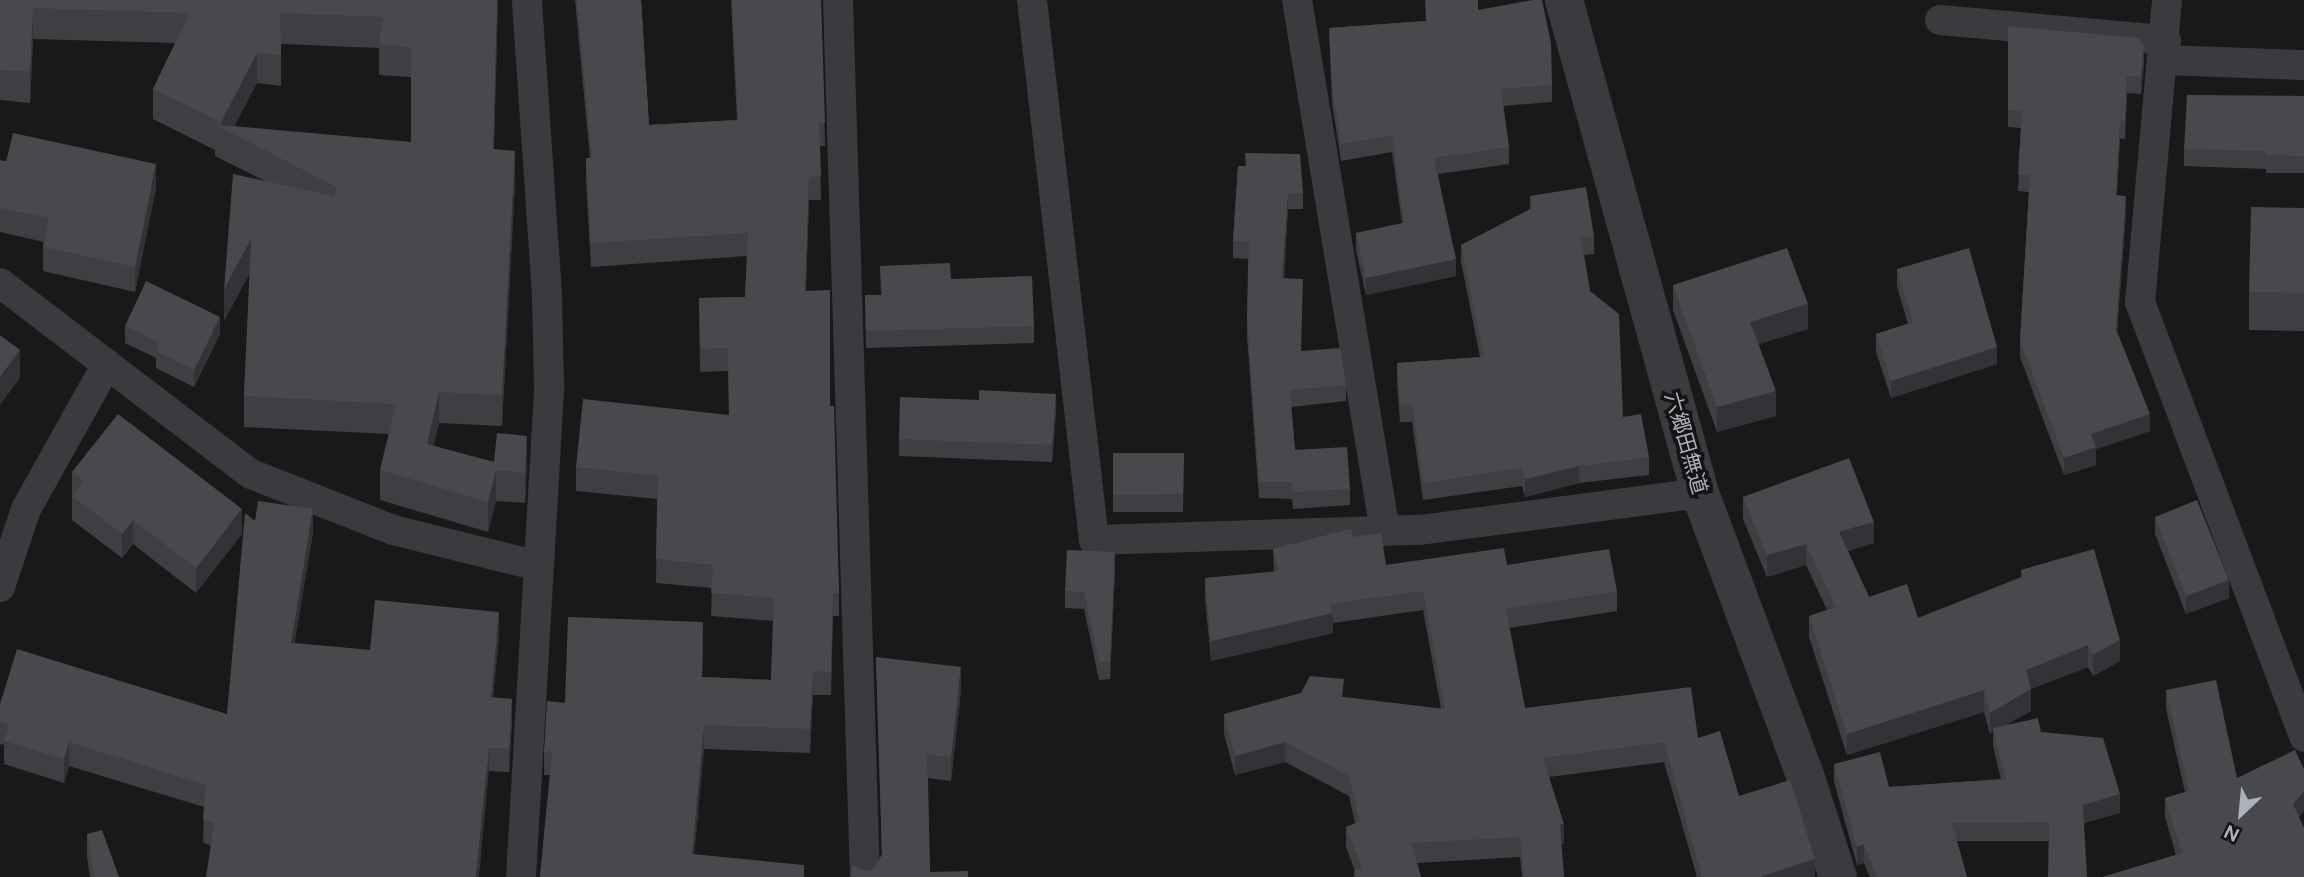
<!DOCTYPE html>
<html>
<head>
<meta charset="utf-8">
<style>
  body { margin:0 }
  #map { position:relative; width:2304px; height:877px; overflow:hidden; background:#19191a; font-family:"DM Sans","Noto Sans JP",sans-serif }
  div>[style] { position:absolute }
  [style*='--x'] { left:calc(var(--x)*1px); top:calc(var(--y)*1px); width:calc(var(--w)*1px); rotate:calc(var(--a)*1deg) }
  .minor>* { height:30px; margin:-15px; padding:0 15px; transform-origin:15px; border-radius:15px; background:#3a3b3f }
  .tertiary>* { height:38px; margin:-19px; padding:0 19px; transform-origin:19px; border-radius:19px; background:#3a3b3f }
  .wall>* { inset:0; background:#3e3f42 }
  .shaded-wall>* { inset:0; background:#323336 }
  .building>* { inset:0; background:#48494d }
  span { translate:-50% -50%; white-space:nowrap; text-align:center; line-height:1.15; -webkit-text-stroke:7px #141415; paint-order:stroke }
  .street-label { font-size:21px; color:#adb1b9 }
  .north { position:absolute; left:2206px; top:779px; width:70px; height:70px; -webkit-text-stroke:5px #141415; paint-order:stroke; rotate:206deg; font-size:19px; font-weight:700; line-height:28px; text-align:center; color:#adb1b9 }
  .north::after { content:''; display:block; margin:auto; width:24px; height:32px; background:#adb1b9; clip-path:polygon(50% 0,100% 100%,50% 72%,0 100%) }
</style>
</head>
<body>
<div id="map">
  <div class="minor">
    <div style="--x:838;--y:0;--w:877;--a:88.24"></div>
    <div style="--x:1032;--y:0;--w:544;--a:83.45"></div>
    <div style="--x:1094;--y:540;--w:326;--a:-1.8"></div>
    <div style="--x:1420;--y:530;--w:282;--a:-7.5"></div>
    <div style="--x:1297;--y:0;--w:538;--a:80.59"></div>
    <div style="--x:2167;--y:0;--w:303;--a:95.1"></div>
    <div style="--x:2140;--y:302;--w:465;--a:69.3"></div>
    <div style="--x:1940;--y:20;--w:227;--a:5.1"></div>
    <div style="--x:2165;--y:60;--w:139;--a:2.1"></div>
    <div style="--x:0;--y:283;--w:315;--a:37.3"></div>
    <div style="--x:251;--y:474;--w:153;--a:21.5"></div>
    <div style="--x:393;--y:530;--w:149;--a:13.9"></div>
    <div style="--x:0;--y:587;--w:82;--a:-71.6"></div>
    <div style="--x:26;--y:509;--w:166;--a:-60.8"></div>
    <div style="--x:521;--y:877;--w:493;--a:-86.7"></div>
    <div style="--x:549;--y:385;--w:90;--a:-91.3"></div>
    <div style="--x:547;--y:295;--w:296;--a:-93.9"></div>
  </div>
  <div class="tertiary">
    <div style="--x:1564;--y:0;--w:511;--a:74.58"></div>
    <div style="--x:1700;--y:493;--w:301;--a:69.6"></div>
    <div style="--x:1805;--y:775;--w:107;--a:72.1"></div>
  </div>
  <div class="wall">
    <div style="clip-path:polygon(evenodd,0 0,498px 0,494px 149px,515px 182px,502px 426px,439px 423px,433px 446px,494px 462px,527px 466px,525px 503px,496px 501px,488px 532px,380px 500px,380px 470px,389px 434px,244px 427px,244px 396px,250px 273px,224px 321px,265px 181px,215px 156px,215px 150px,153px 119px,153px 89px,175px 43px,33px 39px,30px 103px,0 100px,0 0,281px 44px,379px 48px,379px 75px,411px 77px,411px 142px,234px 126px,257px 83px,281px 86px,281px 44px)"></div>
    <div style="clip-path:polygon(575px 0,641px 0,649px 125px,737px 120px,731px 0,821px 0,825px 146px,820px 146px,821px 200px,809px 200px,806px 291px,830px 406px,839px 593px,839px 616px,833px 616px,831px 695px,813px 695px,810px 753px,704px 749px,694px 854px,804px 877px,540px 877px,550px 775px,544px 775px,544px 752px,565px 703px,703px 645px,702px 677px,771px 680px,773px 621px,711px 616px,712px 588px,656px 583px,657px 499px,576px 491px,576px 467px,729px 415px,728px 371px,700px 372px,699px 298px,745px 297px,747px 256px,591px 267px,586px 181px,586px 158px,590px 158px)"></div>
    <div style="clip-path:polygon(1478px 10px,1552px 85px,1552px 102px,1503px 106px,1509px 147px,1509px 164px,1438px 174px,1456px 276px,1366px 295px,1356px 250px,1356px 233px,1402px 223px,1392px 152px,1341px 161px,1332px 103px,1329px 28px,1425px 21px)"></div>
    <div style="clip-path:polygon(2008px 26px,2144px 63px,2141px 94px,2127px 93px,2125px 139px,2120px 138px,2117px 195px,2126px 213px,2117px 332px,2150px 431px,2096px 449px,2096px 465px,2064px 475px,2020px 357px,2020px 340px,2029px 192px,2018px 191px,2021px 128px,2008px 127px)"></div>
    <div style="clip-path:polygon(2304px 96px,2304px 173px,2266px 173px,2266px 169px,2184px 166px,2184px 149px)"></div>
    <div style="clip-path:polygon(0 160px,156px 188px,135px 292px,43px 271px,43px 247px,44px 242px,0 232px)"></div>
    <div style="clip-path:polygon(1238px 166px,1303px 193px,1303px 209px,1288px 209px,1284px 278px,1301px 351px,1346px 385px,1346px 401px,1291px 407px,1295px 450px,1350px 489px,1350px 505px,1293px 509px,1292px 499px,1259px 498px,1247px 336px,1248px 259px,1233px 258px,1233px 241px)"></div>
    <div style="clip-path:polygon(1530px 196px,1594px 236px,1594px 254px,1584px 255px,1590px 291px,1623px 417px,1649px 457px,1649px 475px,1579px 483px,1525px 497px,1522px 486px,1423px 500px,1412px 422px,1400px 422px,1397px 380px,1397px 363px,1480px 357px,1461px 262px,1461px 245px,1530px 210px)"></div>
    <div style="clip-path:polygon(2304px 208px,2304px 331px,2249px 330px,2249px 292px)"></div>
    <div style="clip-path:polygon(880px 266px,951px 279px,1034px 326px,1034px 343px,866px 348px,865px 295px,881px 295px)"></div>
    <div style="clip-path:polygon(1897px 269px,1997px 364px,1891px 398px,1876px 352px,1876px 334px,1908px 324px,1897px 287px)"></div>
    <div style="clip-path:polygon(1673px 285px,1808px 329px,1759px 344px,1776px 416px,1717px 432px,1673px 310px)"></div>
    <div style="clip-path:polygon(125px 326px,220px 334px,194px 387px,156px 368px,156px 358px,125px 343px)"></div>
    <div style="clip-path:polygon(979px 400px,1056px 412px,1052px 462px,899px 456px,899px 439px)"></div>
    <div style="clip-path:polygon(1113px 453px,1184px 453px,1183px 512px,1113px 512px)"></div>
    <div style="clip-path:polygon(72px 472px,242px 534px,196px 593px,133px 544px,122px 558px,72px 520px)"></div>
    <div style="clip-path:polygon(1743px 497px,1874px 543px,1848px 551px,1869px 597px,1918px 618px,2021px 577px,2021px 570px,2120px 661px,2093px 676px,2088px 667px,2031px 689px,2031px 711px,2007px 724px,2041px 732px,2120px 813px,2084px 823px,2049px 841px,1957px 841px,1967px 877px,1870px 877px,1864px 863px,1857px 865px,1834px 782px,1834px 764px,1889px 787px,2001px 779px,1993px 746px,1993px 732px,1990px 734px,1984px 712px,1847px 755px,1809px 637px,1809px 616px,1827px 610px,1806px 565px,1767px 577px,1743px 519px)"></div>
    <div style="clip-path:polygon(2155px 517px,2229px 598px,2186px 614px,2155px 534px)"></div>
    <div style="clip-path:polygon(255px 521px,313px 533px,294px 643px,370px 650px,499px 636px,493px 697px,512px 722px,509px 772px,489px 771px,211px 846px,203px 842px,204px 807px,69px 766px,64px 783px,4px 764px,4px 745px,0 744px,0 704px,227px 714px)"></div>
    <div style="clip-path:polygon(1353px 537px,1386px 565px,1507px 565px,1617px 591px,1617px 611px,1509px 628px,1525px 708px,1698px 738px,1739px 796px,1815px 877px,1697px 877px,1664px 762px,1549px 777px,1564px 843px,1561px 844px,1564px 877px,1522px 877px,1520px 857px,1417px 863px,1421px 877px,1354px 877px,1354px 871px,1355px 871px,1346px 847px,1346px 827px,1355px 823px,1349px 796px,1285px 762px,1235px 775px,1224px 734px,1224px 714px,1344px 697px,1441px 709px,1423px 610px,1333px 623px,1333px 633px,1211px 661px,1205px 598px,1205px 578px,1274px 572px,1273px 549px)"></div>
    <div style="clip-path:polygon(1115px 570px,1110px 679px,1099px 680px,1084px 609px,1065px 608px,1065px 591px)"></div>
    <div style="clip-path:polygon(876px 657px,961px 690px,951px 781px,928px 778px,930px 872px,865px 871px,874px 869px,882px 855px)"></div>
    <div style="clip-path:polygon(2166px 690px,2237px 778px,2304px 811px,2299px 817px,2176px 855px,2165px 817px,2165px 798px,2185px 792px,2166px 709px)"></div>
    <div style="clip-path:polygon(87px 834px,119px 877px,90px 877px,87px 857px)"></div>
  </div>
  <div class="shaded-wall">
    <div style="clip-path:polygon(497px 0,498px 0,493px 180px,493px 149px)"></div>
    <div style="clip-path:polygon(33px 8px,33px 39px,30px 103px,30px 72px)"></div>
    <div style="clip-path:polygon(2144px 46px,2144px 63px,2141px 94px,2141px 77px)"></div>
    <div style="clip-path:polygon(257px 53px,257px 83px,231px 133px,221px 128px,221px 122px)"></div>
    <div style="clip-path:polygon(2127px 76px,2127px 93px,2125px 139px,2125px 121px)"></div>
    <div style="clip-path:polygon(2120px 121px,2120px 138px,2116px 212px,2116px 195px)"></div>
    <div style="clip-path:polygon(515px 151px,515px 182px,502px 426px,502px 395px)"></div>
    <div style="clip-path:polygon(156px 164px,156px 188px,135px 292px,135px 267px)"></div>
    <div style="clip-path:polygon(809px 177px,809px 200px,805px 314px,805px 291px)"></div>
    <div style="clip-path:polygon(1288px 193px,1288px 209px,1282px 295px,1282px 278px)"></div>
    <div style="clip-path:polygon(2126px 196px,2126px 213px,2116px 347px,2116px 329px)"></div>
    <div style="clip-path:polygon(251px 239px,251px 270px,224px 321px,224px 290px)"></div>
    <div style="clip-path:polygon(1456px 259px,1456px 276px,1366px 295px,1366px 278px)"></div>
    <div style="clip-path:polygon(1808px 304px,1808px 329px,1750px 346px,1750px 322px)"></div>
    <div style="clip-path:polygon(220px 317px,220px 334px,194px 387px,194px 370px)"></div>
    <div style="clip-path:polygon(1997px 347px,1997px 364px,1891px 398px,1891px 381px)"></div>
    <div style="clip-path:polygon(20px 350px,20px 378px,0 405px,0 377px)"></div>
    <div style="clip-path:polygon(1776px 391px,1776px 416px,1717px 432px,1717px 407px)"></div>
    <div style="clip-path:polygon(439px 392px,439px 423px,427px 475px,427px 444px)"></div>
    <div style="clip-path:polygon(1056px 394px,1056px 412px,1052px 462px,1052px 445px)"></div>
    <div style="clip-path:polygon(2150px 414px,2150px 431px,2096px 449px,2096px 465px,2064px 475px,2064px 458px,2091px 434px)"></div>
    <div style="clip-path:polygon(527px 436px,527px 466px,525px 503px,525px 473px)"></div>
    <div style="clip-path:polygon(1579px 466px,1579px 483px,1525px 497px,1525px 479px)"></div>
    <div style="clip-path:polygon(496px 470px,496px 501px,488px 532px,488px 502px)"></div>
    <div style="clip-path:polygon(242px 509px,242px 534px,196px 593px,196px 568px)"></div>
    <div style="clip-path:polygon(313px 509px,313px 533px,291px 666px,291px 643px)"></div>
    <div style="clip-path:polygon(133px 520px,133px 544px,122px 558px,122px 534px)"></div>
    <div style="clip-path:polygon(1874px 522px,1874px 543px,1839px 553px,1839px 532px)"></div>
    <div style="clip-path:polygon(1806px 544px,1806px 565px,1767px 577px,1767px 555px)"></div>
    <div style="clip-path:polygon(1115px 552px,1115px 570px,1110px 679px,1110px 662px)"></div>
    <div style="clip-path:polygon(2229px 580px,2229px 598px,2186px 614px,2186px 596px)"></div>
    <div style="clip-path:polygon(833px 593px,833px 616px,831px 695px,831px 672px)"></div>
    <div style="clip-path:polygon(499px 612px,499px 636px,491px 720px,491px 697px)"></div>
    <div style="clip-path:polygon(1333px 613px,1333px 633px,1211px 661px,1211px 641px)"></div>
    <div style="clip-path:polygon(2120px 640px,2120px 661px,2093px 676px,2093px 655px)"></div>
    <div style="clip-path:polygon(2088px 645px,2088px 667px,2026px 691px,2026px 670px)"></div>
    <div style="clip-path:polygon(961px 667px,961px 690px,951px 781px,951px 757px)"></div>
    <div style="clip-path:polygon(813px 671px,813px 695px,810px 753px,810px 729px)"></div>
    <div style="clip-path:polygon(2031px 689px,2031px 711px,1994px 732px,1993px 728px,1993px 732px,1990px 734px,1990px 713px)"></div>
    <div style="clip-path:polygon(1984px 690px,1984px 712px,1847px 755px,1847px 734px)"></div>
    <div style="clip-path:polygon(512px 699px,512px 722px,509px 772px,509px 749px)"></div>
    <div style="clip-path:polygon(704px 725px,704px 749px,692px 877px,692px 854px)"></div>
    <div style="clip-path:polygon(69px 742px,69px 766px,64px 783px,64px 759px)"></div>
    <div style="clip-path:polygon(1285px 742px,1285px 762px,1235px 775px,1235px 756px)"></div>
    <div style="clip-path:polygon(489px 748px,489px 771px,479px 877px,476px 877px)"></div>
    <div style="clip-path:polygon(2304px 792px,2304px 811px,2293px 823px,2293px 804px)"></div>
    <div style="clip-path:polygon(2120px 794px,2120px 813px,2083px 823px,2083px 805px)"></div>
    <div style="clip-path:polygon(1564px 824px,1564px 843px,1560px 845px,1560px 825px)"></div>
    <div style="clip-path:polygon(1864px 844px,1864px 863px,1857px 865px,1857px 847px)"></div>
    <div style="clip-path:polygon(1815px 859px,1815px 877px,1762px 877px,1762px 876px)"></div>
  </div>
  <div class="building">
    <div style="clip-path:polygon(0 0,497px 0,493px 149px,515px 151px,502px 395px,439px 392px,427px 444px,494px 462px,497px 433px,527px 436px,525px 473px,496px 470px,488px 502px,380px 470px,396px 404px,244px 396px,251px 239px,224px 290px,233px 174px,334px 196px,337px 187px,215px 125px,411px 142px,411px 47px,379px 44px,383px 17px,280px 13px,281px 55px,257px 53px,221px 122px,153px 89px,190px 13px,33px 8px,30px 72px,0 70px)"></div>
    <div style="clip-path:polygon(577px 0,641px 0,649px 125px,738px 120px,732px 0,821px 0,825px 122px,819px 122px,821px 176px,809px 177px,805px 291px,830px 290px,830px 406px,834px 406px,839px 593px,833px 593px,831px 672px,813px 671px,810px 729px,704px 725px,692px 854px,804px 865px,804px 877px,540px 877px,552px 752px,544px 752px,547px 701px,565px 703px,568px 617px,703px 622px,702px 677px,771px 680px,774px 598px,711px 593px,713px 565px,656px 559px,658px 476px,576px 467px,583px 399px,729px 415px,728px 348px,700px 349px,699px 298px,745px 297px,748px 233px,591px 243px,586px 158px,592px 158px)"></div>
    <div style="clip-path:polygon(1425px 0,1478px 0,1478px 10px,1533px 0,1542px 0,1551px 43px,1552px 85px,1501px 89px,1509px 147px,1434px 158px,1456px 259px,1366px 278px,1356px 233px,1404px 223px,1392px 135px,1341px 144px,1332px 86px,1329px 28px,1426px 21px)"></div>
    <div style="clip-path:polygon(2008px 26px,2138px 38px,2144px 46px,2141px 77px,2127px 76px,2125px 121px,2120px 121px,2116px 195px,2126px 196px,2116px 329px,2150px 414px,2091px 434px,2096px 447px,2064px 458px,2020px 340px,2030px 175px,2018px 174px,2022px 111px,2008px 110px)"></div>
    <div style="clip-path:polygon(2187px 95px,2304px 96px,2304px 156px,2266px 155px,2266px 151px,2184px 149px)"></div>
    <div style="clip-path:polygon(13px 133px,156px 164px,135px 267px,43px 247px,49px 218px,0 208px,0 160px,6px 162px)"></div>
    <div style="clip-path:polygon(1245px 153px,1300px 154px,1303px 193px,1288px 193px,1282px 278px,1303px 279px,1301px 351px,1340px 348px,1346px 385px,1290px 390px,1295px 450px,1347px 447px,1350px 489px,1293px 492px,1292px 482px,1259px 482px,1247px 319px,1249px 242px,1233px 241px,1238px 166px,1246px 166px)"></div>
    <div style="clip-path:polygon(1586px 187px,1594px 236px,1581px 238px,1590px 291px,1619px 314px,1623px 417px,1641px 414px,1649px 457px,1579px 466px,1525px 479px,1522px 468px,1423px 483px,1412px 404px,1400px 405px,1397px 363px,1484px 357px,1461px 245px,1532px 208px,1530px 196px)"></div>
    <div style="clip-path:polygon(2251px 207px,2304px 208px,2304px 293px,2249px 292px)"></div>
    <div style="clip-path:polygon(1787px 248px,1808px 304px,1750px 322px,1776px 391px,1717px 407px,1673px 285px)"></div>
    <div style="clip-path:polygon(1969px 248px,1997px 347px,1891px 381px,1876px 334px,1913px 322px,1897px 269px)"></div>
    <div style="clip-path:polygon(950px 263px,951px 279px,1032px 276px,1034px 326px,866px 331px,865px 295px,882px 295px,880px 266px)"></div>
    <div style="clip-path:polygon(146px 281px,220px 317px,194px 370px,156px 351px,159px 342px,125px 326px)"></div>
    <div style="clip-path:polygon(0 335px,20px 350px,0 377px)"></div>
    <div style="clip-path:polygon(979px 390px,1056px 394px,1052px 445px,899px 439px,900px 397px,979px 400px)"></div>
    <div style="clip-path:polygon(118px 414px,242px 509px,196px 568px,133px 520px,122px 534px,72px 496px,84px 481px,72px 472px)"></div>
    <div style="clip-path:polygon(1113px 453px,1184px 453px,1183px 494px,1113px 495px)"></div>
    <div style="clip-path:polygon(1849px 458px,1874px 522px,1839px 532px,1869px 597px,1907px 584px,1918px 618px,2023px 577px,2021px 570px,2094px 549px,2120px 640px,2093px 655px,2088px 645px,2026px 670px,2031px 689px,1990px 713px,1984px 690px,1847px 734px,1809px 616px,1836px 607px,1806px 544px,1767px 555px,1743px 497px)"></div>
    <div style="clip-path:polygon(2197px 500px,2229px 580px,2186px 596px,2155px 517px)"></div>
    <div style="clip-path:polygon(258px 501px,313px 509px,291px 643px,370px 650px,375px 600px,499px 612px,491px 697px,512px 699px,509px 749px,489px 748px,476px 877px,206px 877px,214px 824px,203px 819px,206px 785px,69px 742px,64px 759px,4px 741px,9px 724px,0 721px,0 704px,17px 649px,227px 714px,245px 513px,255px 521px)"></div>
    <div style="clip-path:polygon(1346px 530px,1352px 530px,1353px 537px,1381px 533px,1386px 565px,1504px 548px,1507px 565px,1609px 549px,1617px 591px,1506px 609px,1525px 708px,1691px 687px,1698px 738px,1720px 731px,1739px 796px,1790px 780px,1815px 859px,1762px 876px,1762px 877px,1702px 877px,1664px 742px,1543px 758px,1564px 824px,1560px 825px,1564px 877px,1524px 877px,1520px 837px,1411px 843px,1421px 877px,1356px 877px,1354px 871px,1362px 868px,1346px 827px,1360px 822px,1349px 776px,1285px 742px,1235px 756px,1224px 714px,1301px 693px,1310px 676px,1344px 679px,1342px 697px,1445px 709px,1423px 591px,1330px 604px,1333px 613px,1211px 641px,1205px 578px,1279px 571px,1273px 549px)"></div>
    <div style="clip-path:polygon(1067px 550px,1115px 552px,1110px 662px,1099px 662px,1084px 592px,1065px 591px)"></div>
    <div style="clip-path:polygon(876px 657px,961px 667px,951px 757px,927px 755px,930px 872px,968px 871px,968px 877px,851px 877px,852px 865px,865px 871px,874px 869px,882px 854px)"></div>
    <div style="clip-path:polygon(2216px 680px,2237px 778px,2295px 750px,2304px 769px,2304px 792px,2293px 804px,2304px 828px,2304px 877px,2102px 877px,2182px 853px,2165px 798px,2189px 791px,2166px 690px)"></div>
    <div style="clip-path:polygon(2038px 718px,2041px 732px,2103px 738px,2120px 794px,2083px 805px,2087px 877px,2048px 877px,2049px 822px,1952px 823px,1967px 877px,1877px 877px,1864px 844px,1857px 847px,1834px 764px,1880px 752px,1889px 787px,2006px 779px,1993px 728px)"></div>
    <div style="clip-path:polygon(102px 830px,119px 877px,94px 877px,87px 834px)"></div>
  </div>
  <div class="street-label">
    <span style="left:1686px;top:443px;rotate:74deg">六郷田無道</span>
  </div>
  <div class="north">N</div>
</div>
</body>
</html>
